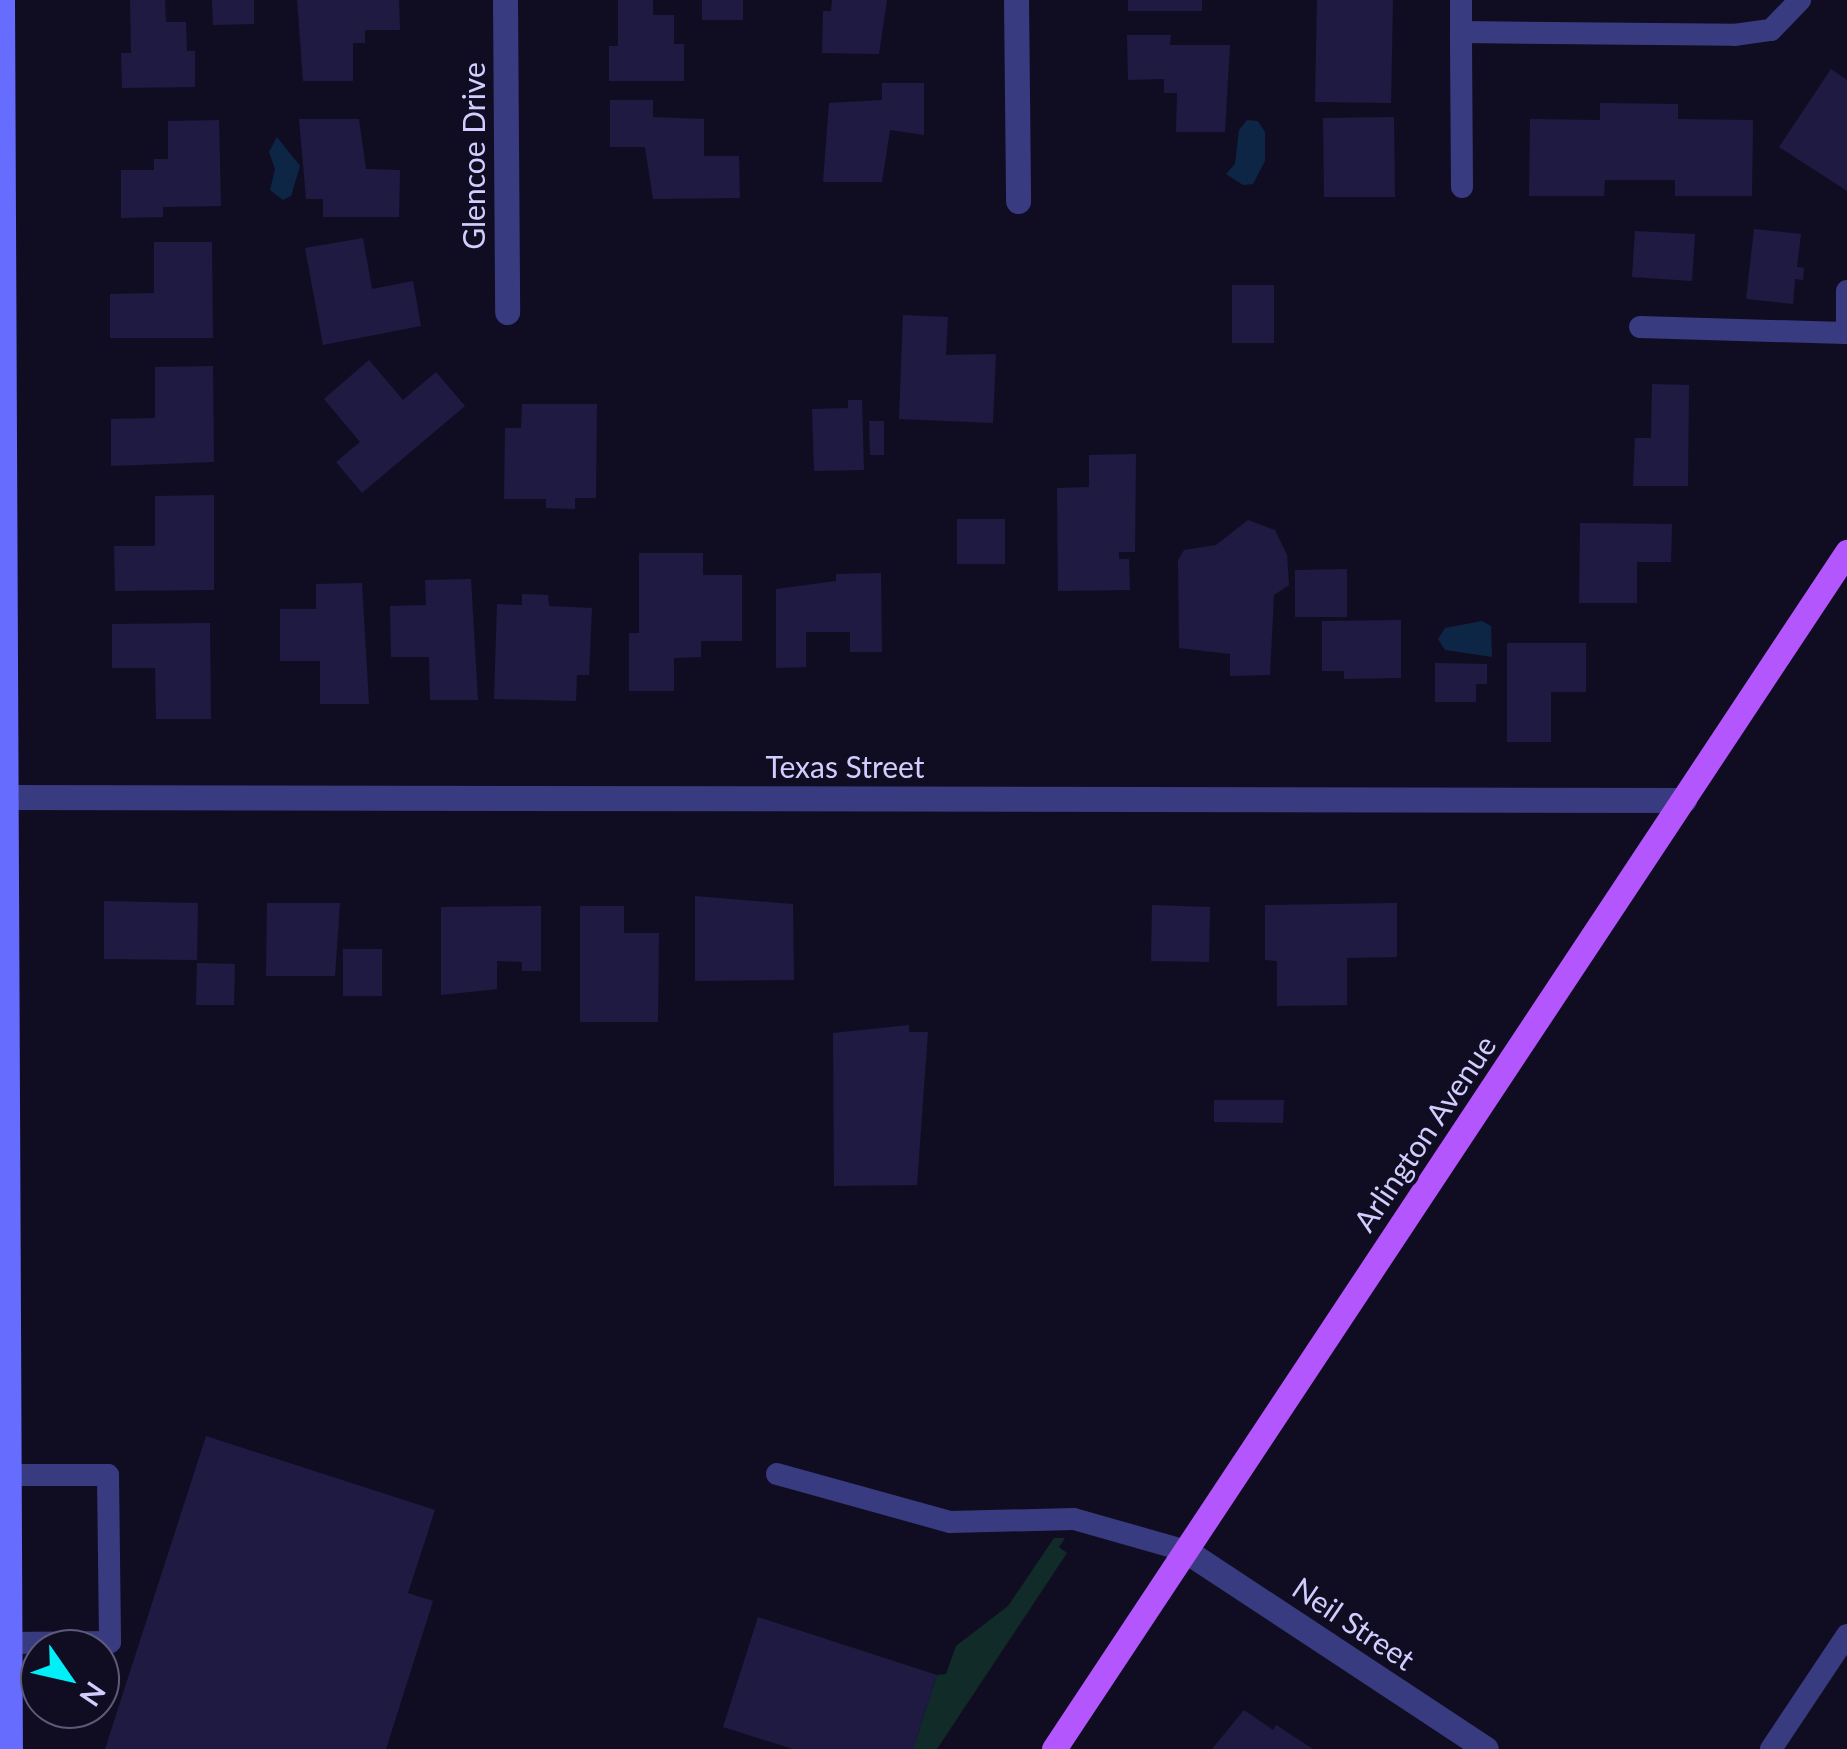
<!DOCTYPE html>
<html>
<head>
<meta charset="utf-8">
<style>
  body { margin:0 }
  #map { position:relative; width:1847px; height:1749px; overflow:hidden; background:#100d22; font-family:Lato,sans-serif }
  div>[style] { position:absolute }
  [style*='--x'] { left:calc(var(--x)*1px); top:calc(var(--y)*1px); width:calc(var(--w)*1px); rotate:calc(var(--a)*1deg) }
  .green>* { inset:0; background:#112b29 }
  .water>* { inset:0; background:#0d2646 }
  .building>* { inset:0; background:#1f1a42 }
  .lane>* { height:22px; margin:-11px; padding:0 11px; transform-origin:11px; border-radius:11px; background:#393b80 }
  .street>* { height:25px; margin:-12.5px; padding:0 12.5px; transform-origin:12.5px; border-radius:12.5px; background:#393b80 }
  .secondary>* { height:25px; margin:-12.5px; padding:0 12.5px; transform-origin:12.5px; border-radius:12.5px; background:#666cfe }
  .primary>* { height:25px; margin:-12.5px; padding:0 12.5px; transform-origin:12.5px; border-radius:12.5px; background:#b456fe }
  span { translate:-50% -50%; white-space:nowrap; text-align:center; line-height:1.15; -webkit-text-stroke:8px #100d22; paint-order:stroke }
  .street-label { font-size:30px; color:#d1ceff }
  .north { position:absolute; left:20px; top:1629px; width:100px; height:100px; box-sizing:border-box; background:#100d22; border:2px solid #5d5a7a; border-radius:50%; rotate:124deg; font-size:28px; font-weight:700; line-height:40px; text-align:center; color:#d1ceff }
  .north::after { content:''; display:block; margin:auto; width:35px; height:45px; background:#02eff7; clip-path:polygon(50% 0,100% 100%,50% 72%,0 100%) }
</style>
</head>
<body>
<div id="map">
  <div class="green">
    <div style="clip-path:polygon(1054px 1538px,1065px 1538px,1059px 1547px,1067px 1553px,937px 1749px,913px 1749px,937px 1675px,946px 1674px,956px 1646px,1008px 1606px)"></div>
  </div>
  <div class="water">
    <div style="clip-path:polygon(1247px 120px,1258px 121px,1265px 132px,1265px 161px,1253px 184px,1243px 185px,1226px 174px,1235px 164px,1239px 130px)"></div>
    <div style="clip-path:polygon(277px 137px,300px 166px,291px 196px,283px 200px,270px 190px,275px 169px,269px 152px)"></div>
    <div style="clip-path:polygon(1482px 621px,1491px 626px,1492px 657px,1445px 650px,1438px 639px,1445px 628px)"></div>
  </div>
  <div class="building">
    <div style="clip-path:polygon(130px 0,165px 0,166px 22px,186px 22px,187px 51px,195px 51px,195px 87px,122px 88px,121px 53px,131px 53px)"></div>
    <div style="clip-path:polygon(212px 0,254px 0,254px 24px,213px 25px)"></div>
    <div style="clip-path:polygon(297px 0,399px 0,400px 30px,365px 30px,365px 43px,353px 43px,353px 81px,303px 81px)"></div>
    <div style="clip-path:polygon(618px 0,653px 0,653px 15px,674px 15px,674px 44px,684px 44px,684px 81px,609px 81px,609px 46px,618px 46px)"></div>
    <div style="clip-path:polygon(702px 0,743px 0,743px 20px,702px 20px)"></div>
    <div style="clip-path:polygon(832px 0,887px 0,879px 54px,822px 53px,823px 11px,831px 11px)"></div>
    <div style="clip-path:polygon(1128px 0,1202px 0,1202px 11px,1128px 11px)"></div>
    <div style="clip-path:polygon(1317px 0,1393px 0,1391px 103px,1315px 102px)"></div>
    <div style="clip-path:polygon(1127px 35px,1171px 35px,1170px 45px,1230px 45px,1225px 132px,1176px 132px,1177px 93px,1164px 93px,1164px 79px,1128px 80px)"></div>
    <div style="clip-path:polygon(1831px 69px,1847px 80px,1847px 191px,1779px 147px)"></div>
    <div style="clip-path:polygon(882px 83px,924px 83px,924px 135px,890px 130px,882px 182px,823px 182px,829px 103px,882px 100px)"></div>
    <div style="clip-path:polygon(610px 100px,653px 100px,653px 117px,704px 119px,704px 156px,739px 156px,740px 198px,653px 199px,645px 147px,610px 147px)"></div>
    <div style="clip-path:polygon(1600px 103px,1678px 104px,1678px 119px,1753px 120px,1752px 196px,1675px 196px,1675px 180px,1605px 180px,1604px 196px,1529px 196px,1530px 119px,1600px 120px)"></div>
    <div style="clip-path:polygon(1394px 117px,1395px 197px,1324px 197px,1323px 118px)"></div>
    <div style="clip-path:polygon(299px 119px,359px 119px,366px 169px,400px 170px,399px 217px,323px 217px,323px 199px,306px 199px)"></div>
    <div style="clip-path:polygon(219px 120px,221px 206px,163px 207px,163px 217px,121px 218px,121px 170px,154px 170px,154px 159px,168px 159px,168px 121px)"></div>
    <div style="clip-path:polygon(1754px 229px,1801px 234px,1797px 267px,1804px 268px,1803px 280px,1795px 279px,1793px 304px,1746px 299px)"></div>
    <div style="clip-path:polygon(1635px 231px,1695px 234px,1692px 281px,1632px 277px)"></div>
    <div style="clip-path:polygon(363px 238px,372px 289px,413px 281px,421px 326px,323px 345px,305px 248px)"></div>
    <div style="clip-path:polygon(154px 242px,212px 242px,213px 338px,110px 338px,110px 294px,154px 293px)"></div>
    <div style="clip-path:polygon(1232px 285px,1274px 285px,1274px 343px,1232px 343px)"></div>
    <div style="clip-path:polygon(903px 315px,948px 317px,946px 355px,996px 354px,993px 423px,899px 419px)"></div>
    <div style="clip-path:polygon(369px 360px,403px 400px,436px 372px,465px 406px,362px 493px,336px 462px,360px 442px,324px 399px)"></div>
    <div style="clip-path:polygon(213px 366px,214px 462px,111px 466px,111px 419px,155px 418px,155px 367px)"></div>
    <div style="clip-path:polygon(1652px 384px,1689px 385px,1688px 486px,1633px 486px,1635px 438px,1651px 438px)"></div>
    <div style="clip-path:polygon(848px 400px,862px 400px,864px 470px,814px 471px,812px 409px,848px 408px)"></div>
    <div style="clip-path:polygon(522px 404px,597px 404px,596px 498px,575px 498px,575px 509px,546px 508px,546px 499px,504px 499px,505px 428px,521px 428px)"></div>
    <div style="clip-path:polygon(869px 421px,884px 421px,884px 455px,870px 455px)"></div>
    <div style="clip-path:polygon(1136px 454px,1135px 552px,1119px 552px,1119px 559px,1129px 559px,1130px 590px,1058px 591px,1057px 488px,1089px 487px,1089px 455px)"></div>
    <div style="clip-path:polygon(214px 495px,214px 590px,115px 591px,114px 546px,155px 546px,155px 496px)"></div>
    <div style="clip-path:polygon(957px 519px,1005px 519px,1005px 564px,957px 564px)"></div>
    <div style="clip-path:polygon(1248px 520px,1275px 530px,1287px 555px,1289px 585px,1274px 595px,1270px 675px,1230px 676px,1230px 654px,1179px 648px,1178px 560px,1184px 550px,1216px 545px)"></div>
    <div style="clip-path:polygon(1580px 523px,1672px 524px,1671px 562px,1637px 562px,1637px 603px,1579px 603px)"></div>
    <div style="clip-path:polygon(639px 553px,703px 553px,703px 575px,742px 575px,742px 641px,701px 641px,701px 657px,674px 658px,674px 691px,629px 691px,629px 633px,639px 633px)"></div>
    <div style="clip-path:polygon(1347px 569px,1347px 617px,1295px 617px,1295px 570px)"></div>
    <div style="clip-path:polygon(881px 573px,882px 652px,850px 652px,850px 632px,806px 632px,806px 667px,776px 668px,776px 589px,836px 581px,836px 574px)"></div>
    <div style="clip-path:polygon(471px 579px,478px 700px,430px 700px,429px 657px,391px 657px,390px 606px,426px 605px,425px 580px)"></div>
    <div style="clip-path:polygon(362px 583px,369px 704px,320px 704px,320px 661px,280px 661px,280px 609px,316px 609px,316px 584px)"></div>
    <div style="clip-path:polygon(522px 594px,548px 595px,549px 606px,592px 608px,589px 675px,577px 675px,576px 701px,494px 699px,497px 604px,522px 605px)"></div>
    <div style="clip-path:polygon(1401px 620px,1401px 678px,1344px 679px,1344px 671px,1322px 671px,1322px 621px)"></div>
    <div style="clip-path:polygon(210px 623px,211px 719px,156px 719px,155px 668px,112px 668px,112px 624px)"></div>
    <div style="clip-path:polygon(1507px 643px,1586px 643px,1586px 692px,1551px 692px,1551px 742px,1507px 742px)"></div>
    <div style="clip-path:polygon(1435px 663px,1487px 664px,1487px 684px,1476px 684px,1476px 702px,1435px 702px)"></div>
    <div style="clip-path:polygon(695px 896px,793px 904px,794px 980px,695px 981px)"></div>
    <div style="clip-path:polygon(104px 901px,198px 903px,197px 960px,104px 959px)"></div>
    <div style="clip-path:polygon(267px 903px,340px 903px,335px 976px,266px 976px)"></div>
    <div style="clip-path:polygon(1397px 903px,1397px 957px,1347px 958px,1347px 1005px,1277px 1006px,1277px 961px,1265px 960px,1265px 905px)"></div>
    <div style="clip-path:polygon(1152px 905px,1210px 907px,1209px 962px,1151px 961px)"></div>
    <div style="clip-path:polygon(541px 906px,541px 971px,522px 971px,522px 962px,497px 961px,497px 989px,441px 995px,441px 907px)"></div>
    <div style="clip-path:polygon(580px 906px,624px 906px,624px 933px,659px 933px,658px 1022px,580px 1022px)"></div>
    <div style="clip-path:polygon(343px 949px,382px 949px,382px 996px,343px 996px)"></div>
    <div style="clip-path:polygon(197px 963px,235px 964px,234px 1005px,196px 1005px)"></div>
    <div style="clip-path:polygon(909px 1025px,909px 1032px,928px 1032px,917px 1185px,834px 1186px,833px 1033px)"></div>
    <div style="clip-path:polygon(1214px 1100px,1284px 1100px,1283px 1123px,1214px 1122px)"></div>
    <div style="clip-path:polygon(206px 1436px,435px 1510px,408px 1593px,433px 1601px,386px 1749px,105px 1749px)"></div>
    <div style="clip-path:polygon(758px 1617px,937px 1675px,913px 1749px,793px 1749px,723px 1727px)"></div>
    <div style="clip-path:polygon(1244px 1710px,1273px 1730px,1276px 1725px,1313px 1749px,1212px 1749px)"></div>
  </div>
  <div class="lane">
    <div style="--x:1461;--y:0;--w:32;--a:90"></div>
    <div style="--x:1462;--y:187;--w:155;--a:-90.4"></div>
    <div style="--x:1461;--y:32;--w:273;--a:0.6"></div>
    <div style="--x:1734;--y:35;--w:37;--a:-8"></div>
    <div style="--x:1771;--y:30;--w:42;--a:-46"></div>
    <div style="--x:1847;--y:291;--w:42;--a:90"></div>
    <div style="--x:1640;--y:327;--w:205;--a:1.7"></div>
    <div style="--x:777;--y:1474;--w:180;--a:15.5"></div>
    <div style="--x:950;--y:1522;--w:124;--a:-1.4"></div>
    <div style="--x:1074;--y:1519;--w:116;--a:15.9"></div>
    <div style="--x:8;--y:1475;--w:100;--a:0"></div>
    <div style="--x:108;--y:1475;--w:167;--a:89.3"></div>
    <div style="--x:110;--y:1642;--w:100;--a:179.4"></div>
    <div style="--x:1771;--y:1749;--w:137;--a:-56.3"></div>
  </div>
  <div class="street">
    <div style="--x:505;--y:0;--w:312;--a:89.6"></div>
    <div style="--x:1016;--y:0;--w:201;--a:89.4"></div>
    <div style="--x:5;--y:797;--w:1679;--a:0.1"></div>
    <div style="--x:1186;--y:1551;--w:359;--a:33.4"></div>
  </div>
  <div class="secondary">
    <div style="--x:2;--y:0;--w:1749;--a:89.74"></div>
  </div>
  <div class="primary">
    <div style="--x:1054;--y:1749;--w:1436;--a:-56.48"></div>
  </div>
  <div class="street-label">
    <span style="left:473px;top:156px;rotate:-90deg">Glencoe Drive</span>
    <span style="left:845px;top:766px">Texas Street</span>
    <span style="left:1424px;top:1133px;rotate:-56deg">Arlington Avenue</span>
    <span style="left:1354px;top:1623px;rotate:34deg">Neil Street</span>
  </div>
  <div class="north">N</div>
</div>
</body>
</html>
